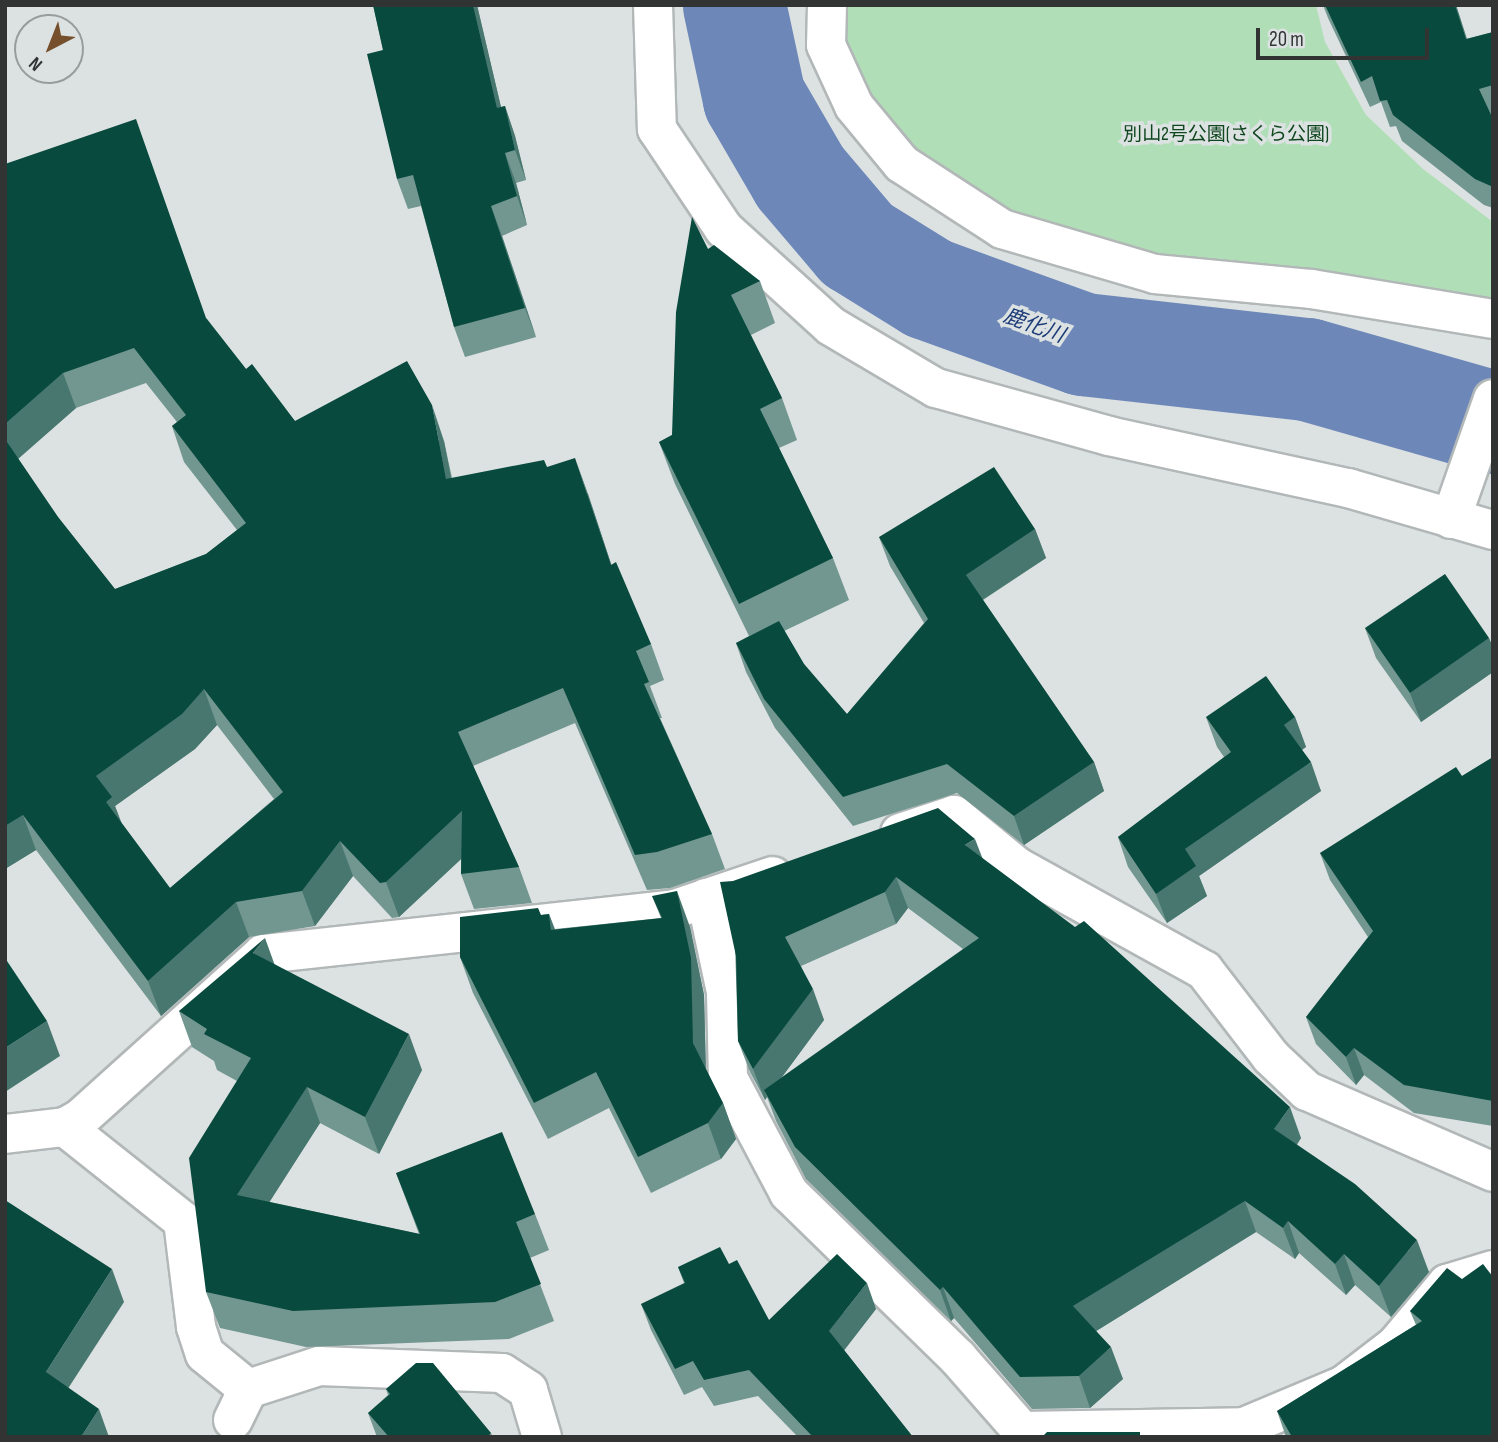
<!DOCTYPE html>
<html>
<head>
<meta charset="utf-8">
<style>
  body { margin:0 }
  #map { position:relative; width:1498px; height:1442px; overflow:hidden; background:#dce1e1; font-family:"Sofia Sans Condensed","Noto Sans JP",sans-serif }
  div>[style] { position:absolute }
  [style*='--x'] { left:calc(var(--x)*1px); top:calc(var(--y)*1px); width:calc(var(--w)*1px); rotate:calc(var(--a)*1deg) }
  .green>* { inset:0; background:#b0dfb7 }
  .river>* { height:103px; margin:-51.5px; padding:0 51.5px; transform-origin:51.5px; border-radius:51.5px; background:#6c87b8 }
  .roads { filter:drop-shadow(2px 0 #b2b7b7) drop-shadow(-2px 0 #b2b7b7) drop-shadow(0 2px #b2b7b7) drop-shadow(0 -2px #b2b7b7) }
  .minor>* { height:38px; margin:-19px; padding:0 19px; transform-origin:19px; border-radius:19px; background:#fff }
  .wall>* { inset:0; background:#729690 }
  .shaded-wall>* { inset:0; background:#487770 }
  .building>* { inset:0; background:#094a3f }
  span { translate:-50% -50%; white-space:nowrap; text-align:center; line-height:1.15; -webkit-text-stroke:7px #dce1e1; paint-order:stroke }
  .park-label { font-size:19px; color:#0e461e }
  .water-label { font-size:21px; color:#1b3b78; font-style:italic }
  .frame { position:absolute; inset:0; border:7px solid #323434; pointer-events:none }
  .north { position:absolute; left:14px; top:14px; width:70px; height:70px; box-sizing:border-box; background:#dce1e1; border:2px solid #989c9c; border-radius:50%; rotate:222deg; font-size:19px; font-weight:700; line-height:28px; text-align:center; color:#323434 }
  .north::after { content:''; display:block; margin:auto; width:24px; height:32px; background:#76502c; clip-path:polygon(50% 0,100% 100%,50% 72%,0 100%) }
  .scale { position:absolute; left:1256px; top:28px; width:173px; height:32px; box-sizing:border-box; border:4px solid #323434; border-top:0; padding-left:9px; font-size:21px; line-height:24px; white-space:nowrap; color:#323434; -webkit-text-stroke:5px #dce1e1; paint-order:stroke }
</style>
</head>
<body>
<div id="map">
  <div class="green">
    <div style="clip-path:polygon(840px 5px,1316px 5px,1325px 42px,1366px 115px,1423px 169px,1493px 222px,1493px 306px,1114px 250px,1041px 233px,908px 158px,835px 43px)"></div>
  </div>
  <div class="river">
    <div style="--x:734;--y:5;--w:95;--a:77.9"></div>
    <div style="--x:754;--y:98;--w:91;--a:59.8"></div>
    <div style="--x:800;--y:177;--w:88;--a:49.6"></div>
    <div style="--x:857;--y:244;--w:84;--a:31.8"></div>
    <div style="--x:928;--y:288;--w:165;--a:19.9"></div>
    <div style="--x:1083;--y:344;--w:225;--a:6.4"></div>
    <div style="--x:1307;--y:369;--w:193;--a:15.9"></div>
  </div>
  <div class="roads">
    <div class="minor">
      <div style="--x:653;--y:5;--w:124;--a:88.2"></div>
      <div style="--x:657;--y:129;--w:120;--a:56.2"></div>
      <div style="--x:724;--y:229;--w:144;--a:42.2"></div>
      <div style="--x:831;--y:326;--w:122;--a:30.6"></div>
      <div style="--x:936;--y:388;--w:180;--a:15.5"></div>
      <div style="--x:1109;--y:436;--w:245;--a:12.3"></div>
      <div style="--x:1348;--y:488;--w:151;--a:16.2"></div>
      <div style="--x:827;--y:5;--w:40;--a:91.4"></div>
      <div style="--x:826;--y:45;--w:67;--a:65.3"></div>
      <div style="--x:854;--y:106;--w:75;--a:50.4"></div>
      <div style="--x:902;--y:164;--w:119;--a:33"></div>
      <div style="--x:1002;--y:229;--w:159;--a:16.4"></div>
      <div style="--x:1155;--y:274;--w:158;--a:5.5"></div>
      <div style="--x:1312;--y:289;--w:183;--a:9.4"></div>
      <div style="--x:1451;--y:519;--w:127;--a:-70.7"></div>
      <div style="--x:900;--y:833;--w:57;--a:-18.4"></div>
      <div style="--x:954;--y:815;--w:80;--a:39.4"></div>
      <div style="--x:1016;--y:866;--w:215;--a:29"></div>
      <div style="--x:1204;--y:970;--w:110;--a:52.4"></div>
      <div style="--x:1271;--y:1057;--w:50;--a:43.4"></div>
      <div style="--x:1307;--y:1091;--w:203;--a:23.5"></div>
      <div style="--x:706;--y:898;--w:96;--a:78"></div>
      <div style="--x:726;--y:992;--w:86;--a:88.7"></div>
      <div style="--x:728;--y:1078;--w:130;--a:62.1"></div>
      <div style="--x:789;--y:1193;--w:236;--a:44.3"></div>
      <div style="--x:958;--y:1358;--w:97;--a:48.8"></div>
      <div style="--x:1022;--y:1431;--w:222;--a:-1"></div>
      <div style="--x:1244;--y:1427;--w:108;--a:-22.8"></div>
      <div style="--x:1344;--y:1385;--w:66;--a:-37.6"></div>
      <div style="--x:1396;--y:1345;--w:80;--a:-50.1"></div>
      <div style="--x:1447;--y:1284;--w:48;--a:-16.9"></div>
      <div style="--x:65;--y:1127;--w:151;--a:38.5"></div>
      <div style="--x:183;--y:1221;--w:107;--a:83"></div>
      <div style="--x:196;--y:1327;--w:28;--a:72"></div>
      <div style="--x:205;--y:1354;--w:55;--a:39.1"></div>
      <div style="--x:5;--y:1134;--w:60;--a:-6.7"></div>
      <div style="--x:65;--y:1127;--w:18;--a:-29"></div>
      <div style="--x:81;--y:1118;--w:245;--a:-42"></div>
      <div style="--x:263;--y:954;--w:414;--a:-6.2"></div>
      <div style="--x:675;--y:909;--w:103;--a:-18.6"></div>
      <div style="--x:233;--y:1420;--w:34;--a:-64"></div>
      <div style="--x:248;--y:1389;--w:75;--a:-17.9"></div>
      <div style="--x:319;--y:1366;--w:183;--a:2.2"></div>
      <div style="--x:502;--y:1373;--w:31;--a:33"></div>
      <div style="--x:528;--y:1390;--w:49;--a:73.4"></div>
    </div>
  </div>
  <div class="wall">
    <div style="clip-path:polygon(373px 5px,477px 5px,501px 107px,505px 106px,515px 136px,526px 180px,516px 183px,527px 225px,502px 236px,536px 337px,465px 357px,454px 327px,421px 206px,408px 209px,397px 179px,383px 50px)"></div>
    <div style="clip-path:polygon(1323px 5px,1456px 5px,1467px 39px,1493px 32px,1493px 113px,1490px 114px,1493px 119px,1493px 208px,1484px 205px,1402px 141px,1396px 126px,1390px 127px,1381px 102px,1370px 107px,1328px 18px)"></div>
    <div style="clip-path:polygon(evenodd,5px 164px,207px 319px,246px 369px,295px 421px,444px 441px,452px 478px,547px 467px,588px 494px,611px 564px,651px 644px,664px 680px,650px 686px,662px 718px,660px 718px,712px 834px,725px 869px,670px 888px,647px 890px,575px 723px,473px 766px,519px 867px,532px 903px,474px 909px,461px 874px,461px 859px,399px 917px,392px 918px,353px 876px,315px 926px,249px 937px,161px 1016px,36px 850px,5px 869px,5px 164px,146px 383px,177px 422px,172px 426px,184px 462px,237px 530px,206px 554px,115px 589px,58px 517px,18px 459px,76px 408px,146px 383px,5px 164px,217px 725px,274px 799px,170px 888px,121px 822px,115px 806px,195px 749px,217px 725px)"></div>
    <div style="clip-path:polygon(708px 249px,760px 281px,775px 323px,751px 335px,782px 398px,797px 440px,779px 448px,833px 558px,849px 600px,784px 631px,804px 664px,847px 714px,924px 623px,890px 566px,879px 537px,1035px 529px,1046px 558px,983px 600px,1094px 762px,1104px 791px,1024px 845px,957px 793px,853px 826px,775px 728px,746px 672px,736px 643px,749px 636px,675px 484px,659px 442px,672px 435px)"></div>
    <div style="clip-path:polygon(1365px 628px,1489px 638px,1493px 648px,1493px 672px,1421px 722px,1376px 658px)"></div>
    <div style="clip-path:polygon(1206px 717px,1295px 717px,1306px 747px,1302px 750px,1321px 791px,1199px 876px,1207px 896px,1167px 923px,1128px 867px,1118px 837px,1224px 757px,1217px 747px)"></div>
    <div style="clip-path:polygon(1493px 757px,1493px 1126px,1414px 1113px,1364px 1075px,1356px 1085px,1316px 1044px,1306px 1017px,1368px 937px,1330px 880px,1320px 853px,1462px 776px)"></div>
    <div style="clip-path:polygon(evenodd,982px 858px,1301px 1138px,1297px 1145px,1429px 1272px,1391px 1317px,1355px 1285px,1346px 1295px,1299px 1253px,1295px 1259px,1256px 1232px,1096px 1331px,1123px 1379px,1090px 1408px,1032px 1409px,954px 1318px,951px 1321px,806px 1179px,776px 1121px,767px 1097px,765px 1100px,750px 1072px,738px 1041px,733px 881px,982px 858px,908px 908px,963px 949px,782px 1077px,824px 1020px,801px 966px,896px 924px,908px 908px)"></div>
    <div style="clip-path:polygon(652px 896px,690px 927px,704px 995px,706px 1069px,723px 1103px,736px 1139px,721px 1159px,651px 1193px,609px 1108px,548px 1139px,473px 993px,460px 957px,541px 915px,549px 914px,555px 929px,661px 918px)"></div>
    <div style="clip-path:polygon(274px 964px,422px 1070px,379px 1154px,320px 1123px,269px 1202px,419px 1234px,396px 1173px,535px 1214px,549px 1250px,530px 1258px,554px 1321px,509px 1339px,306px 1347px,220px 1328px,206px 1292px,237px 1081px,217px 1070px,214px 1061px,192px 1047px,179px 1011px)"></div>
    <div style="clip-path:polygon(729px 1264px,769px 1320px,876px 1309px,844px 1350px,913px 1437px,798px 1437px,758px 1396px,714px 1406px,702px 1387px,684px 1395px,651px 1330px,641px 1304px,684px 1283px,678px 1267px)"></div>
    <div style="clip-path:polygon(1462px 1279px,1493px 1437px,1286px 1437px,1277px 1411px,1416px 1325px,1410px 1311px)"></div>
    <div style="clip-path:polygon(386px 1389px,491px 1433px,493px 1437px,377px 1437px,368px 1413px,388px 1395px)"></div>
  </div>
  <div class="shaded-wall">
    <div style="clip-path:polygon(473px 5px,477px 5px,508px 137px,497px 108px)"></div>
    <div style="clip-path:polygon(1455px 5px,1456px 5px,1475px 65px,1466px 39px)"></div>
    <div style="clip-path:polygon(505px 106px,515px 136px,526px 180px,515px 150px)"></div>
    <div style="clip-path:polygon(505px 153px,516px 183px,527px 225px,517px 196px)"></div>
    <div style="clip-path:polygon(491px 206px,502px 236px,536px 337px,525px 308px)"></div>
    <div style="clip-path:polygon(63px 373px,76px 408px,11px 465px,5px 448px,5px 424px)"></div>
    <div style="clip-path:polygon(432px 405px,444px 441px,458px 514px,446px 479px)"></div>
    <div style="clip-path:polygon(575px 458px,588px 494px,623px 600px,611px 565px)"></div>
    <div style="clip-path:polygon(1035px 529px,1046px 558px,976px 604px,966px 575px)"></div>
    <div style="clip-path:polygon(1489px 638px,1493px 648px,1493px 672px,1421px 722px,1410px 693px)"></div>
    <div style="clip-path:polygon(204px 689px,217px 725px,195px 749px,115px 806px,125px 832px,118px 837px,96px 776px)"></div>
    <div style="clip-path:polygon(1295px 717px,1306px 747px,1295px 754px,1284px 725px)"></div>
    <div style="clip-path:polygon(1094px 762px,1104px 791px,1024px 845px,1014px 816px)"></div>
    <div style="clip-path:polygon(1311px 762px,1321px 791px,1199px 876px,1207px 896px,1167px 923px,1156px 894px,1185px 849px)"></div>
    <div style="clip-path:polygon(462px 811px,474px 847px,399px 917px,386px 882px)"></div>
    <div style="clip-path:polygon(23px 815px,36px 850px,5px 869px,5px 826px)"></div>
    <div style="clip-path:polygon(975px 839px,987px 870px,965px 845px)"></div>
    <div style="clip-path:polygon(340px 841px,353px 876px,315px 926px,302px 891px)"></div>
    <div style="clip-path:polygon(896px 877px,908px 908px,896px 924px,885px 892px)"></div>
    <div style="clip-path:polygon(677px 891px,690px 927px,704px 995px,706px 1079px,693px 1043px)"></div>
    <div style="clip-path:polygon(236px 902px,249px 937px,161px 1016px,148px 981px)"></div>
    <div style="clip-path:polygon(549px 914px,562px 950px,551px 930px)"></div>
    <div style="clip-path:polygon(265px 938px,278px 974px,253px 953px)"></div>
    <div style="clip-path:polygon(813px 989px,824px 1020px,768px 1096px,764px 1090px,767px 1097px,765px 1100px,753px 1069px)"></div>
    <div style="clip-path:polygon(47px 1021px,60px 1056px,5px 1092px,5px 1048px)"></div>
    <div style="clip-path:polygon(409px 1034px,422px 1070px,379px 1154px,365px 1117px)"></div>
    <div style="clip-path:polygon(1354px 1048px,1364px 1075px,1356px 1085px,1346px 1057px)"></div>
    <div style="clip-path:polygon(307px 1087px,320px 1123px,251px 1231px,237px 1195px)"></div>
    <div style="clip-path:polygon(723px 1103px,736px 1139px,721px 1159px,708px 1123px)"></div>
    <div style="clip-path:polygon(1290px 1107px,1301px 1138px,1285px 1161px,1274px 1129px)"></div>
    <div style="clip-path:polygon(1245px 1201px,1256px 1232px,1085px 1338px,1073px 1306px)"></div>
    <div style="clip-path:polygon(1288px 1221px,1299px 1253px,1295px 1259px,1283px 1228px)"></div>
    <div style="clip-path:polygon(1417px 1240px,1429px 1272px,1391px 1317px,1379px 1286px)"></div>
    <div style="clip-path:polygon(1344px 1254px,1355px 1285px,1346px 1295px,1335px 1264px)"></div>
    <div style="clip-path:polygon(112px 1269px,124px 1302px,58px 1404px,46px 1372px)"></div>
    <div style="clip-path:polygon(867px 1283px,876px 1309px,839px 1357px,829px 1331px)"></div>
    <div style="clip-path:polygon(943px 1287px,954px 1318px,951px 1321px,940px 1290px)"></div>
    <div style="clip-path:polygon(1111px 1347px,1123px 1379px,1090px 1408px,1079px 1376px)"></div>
    <div style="clip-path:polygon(99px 1409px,109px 1437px,81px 1437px)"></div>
  </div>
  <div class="building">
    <div style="clip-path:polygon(373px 5px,473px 5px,497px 108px,505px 106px,515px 150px,505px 153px,517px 196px,491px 206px,525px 308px,454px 327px,413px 175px,397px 179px,367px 54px,383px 50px)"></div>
    <div style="clip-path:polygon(1325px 5px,1455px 5px,1466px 39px,1493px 32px,1493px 85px,1479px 89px,1493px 119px,1493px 187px,1475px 179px,1393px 115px,1387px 100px,1380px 101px,1372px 76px,1361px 82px)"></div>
    <div style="clip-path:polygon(evenodd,136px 119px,206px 318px,246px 369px,252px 364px,295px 421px,407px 361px,432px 405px,446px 479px,544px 460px,547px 467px,575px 458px,611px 565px,616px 562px,651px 644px,636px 651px,649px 682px,644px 684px,712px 834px,657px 852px,635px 855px,563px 688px,458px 732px,519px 867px,461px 874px,462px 811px,386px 882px,380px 883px,340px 841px,302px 891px,236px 902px,148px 981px,23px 815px,5px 826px,5px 439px,58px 517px,115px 589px,206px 554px,246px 523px,172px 426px,186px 415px,134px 348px,63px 373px,5px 424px,5px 164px,136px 119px,204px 689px,283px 792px,170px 888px,106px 802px,112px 797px,96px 776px,182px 714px,204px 689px)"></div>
    <div style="clip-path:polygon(692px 217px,708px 249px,714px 245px,760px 281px,731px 295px,782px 398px,760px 409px,833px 558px,739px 604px,659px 442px,672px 435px,676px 312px)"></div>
    <div style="clip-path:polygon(994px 467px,1035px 529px,966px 575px,1094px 762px,1014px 816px,947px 764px,843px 797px,764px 699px,736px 643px,779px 621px,804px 664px,847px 714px,928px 619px,879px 537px)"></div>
    <div style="clip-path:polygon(1445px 574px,1489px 638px,1410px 693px,1365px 628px)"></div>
    <div style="clip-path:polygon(1266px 676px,1295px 717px,1284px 725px,1311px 762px,1185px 849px,1196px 866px,1156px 894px,1118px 837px,1231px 752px,1206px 717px)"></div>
    <div style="clip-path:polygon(1493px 757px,1493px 1101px,1404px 1085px,1354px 1048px,1346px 1057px,1306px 1017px,1373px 931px,1320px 853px,1456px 767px,1462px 776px)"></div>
    <div style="clip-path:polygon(938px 808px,975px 839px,965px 845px,1075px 927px,1084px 921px,1290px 1107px,1274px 1129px,1355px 1184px,1417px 1240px,1379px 1286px,1344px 1254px,1335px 1264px,1288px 1221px,1283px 1228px,1245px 1201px,1073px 1306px,1111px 1347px,1079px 1376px,1020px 1377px,943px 1287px,940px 1290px,795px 1147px,764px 1090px,979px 938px,896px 877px,885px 892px,785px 937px,813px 989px,753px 1069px,738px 1041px,736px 956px,720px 882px,733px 881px)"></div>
    <div style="clip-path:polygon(677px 891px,691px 958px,693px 1043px,723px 1103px,708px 1123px,638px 1157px,596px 1072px,534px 1103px,460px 957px,460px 917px,538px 908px,541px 915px,549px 914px,551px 930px,662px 918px,652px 896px)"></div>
    <div style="clip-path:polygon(265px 938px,253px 953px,409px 1034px,365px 1117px,307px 1087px,237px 1195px,420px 1234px,396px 1173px,502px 1132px,535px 1214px,516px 1222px,541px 1284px,495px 1302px,293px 1311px,206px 1292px,189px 1158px,251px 1058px,204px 1034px,207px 1029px,179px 1011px)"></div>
    <div style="clip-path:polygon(5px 958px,47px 1021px,5px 1048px)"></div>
    <div style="clip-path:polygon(5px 1200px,112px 1269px,46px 1372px,99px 1409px,81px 1437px,5px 1437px)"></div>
    <div style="clip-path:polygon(720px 1247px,729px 1264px,737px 1260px,769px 1320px,837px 1254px,867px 1283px,829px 1331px,913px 1437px,813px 1437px,749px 1370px,704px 1380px,693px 1361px,675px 1369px,641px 1304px,685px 1283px,678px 1267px)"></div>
    <div style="clip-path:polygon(1483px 1264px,1493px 1277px,1493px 1437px,1292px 1437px,1277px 1411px,1422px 1321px,1410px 1311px,1447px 1268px,1462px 1279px)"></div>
    <div style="clip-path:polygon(416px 1363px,433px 1363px,491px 1433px,487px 1437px,389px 1437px,368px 1413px,390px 1394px,386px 1389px)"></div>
    <div style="clip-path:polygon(1047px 1432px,1140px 1432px,1140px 1437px,1042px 1437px)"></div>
  </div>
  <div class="park-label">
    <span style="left:1226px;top:135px">別山2号公園(さくら公園)</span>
  </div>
  <div class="water-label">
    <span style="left:1034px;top:326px;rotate:20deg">鹿化川</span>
  </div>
  <div class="frame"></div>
  <div class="north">N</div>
  <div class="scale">20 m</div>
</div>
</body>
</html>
